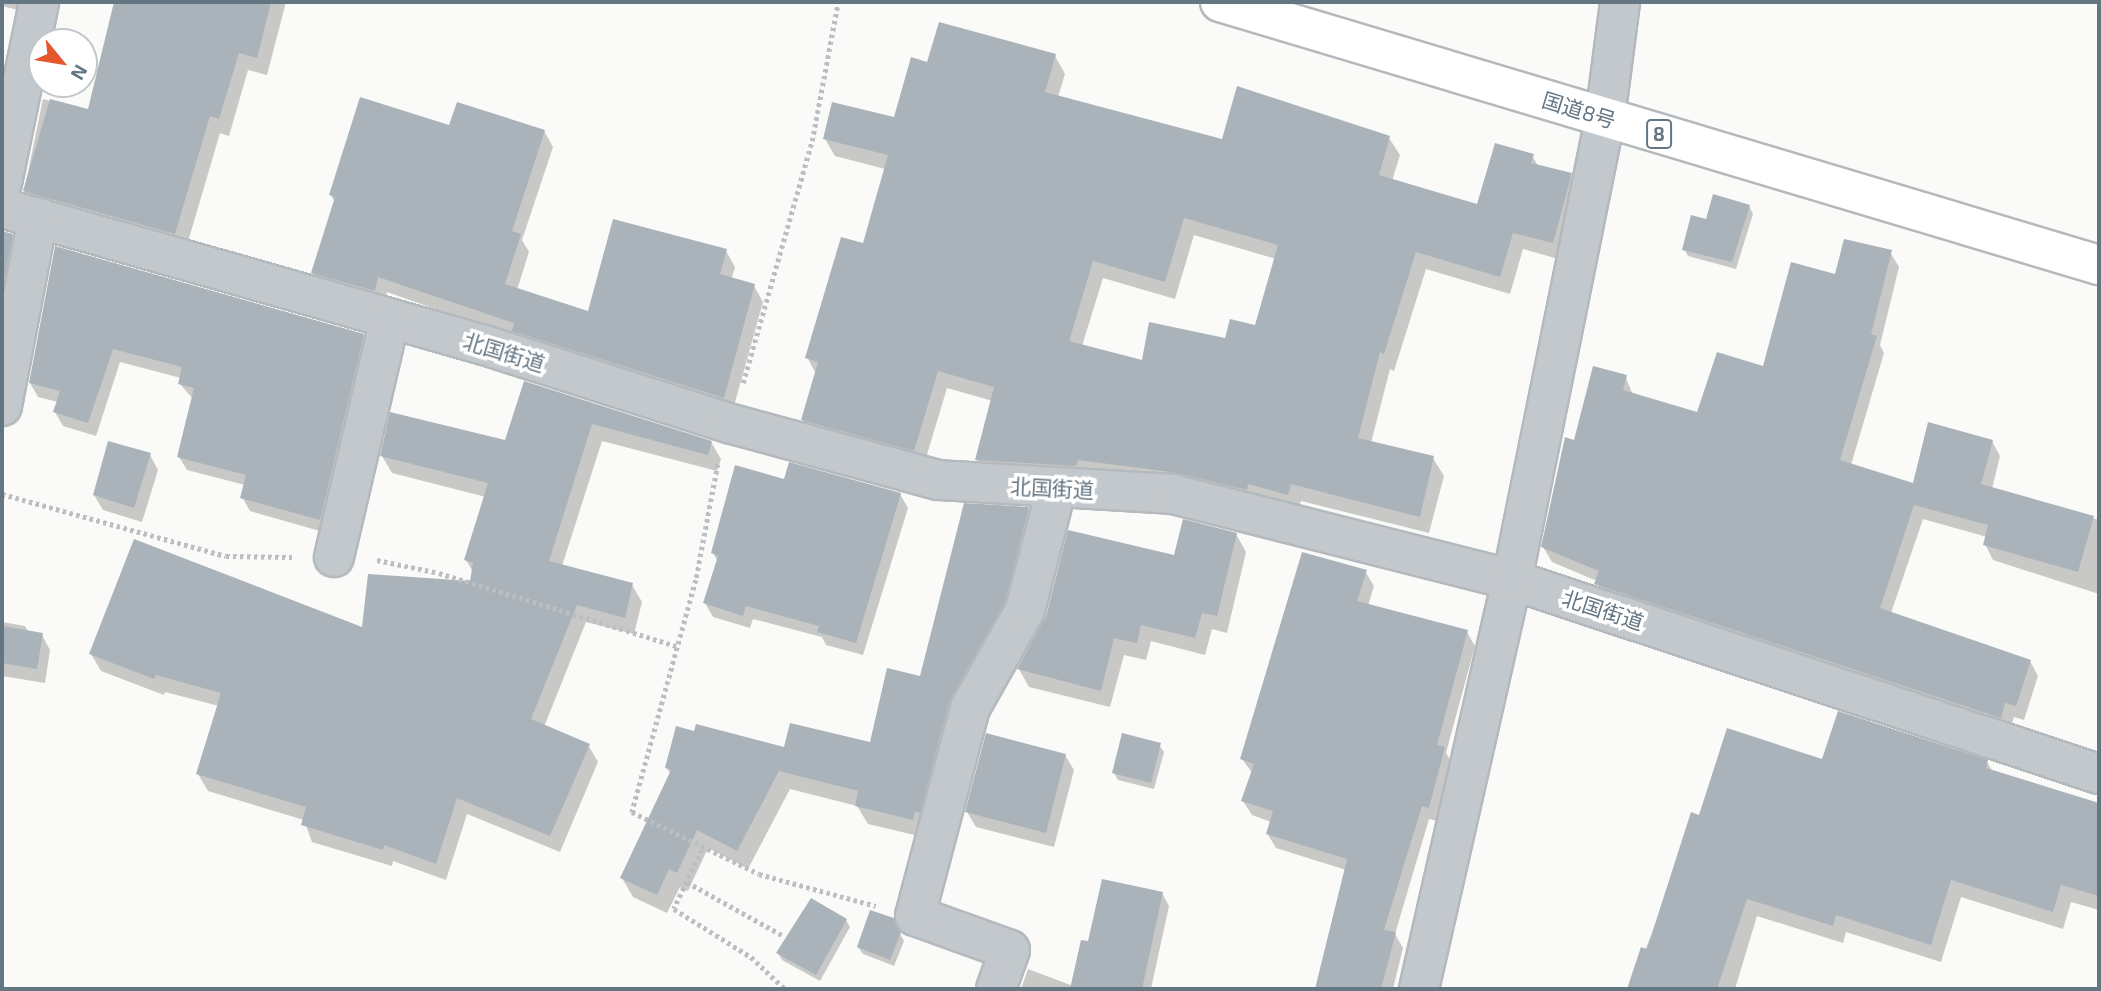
<!DOCTYPE html>
<html>
<head>
<meta charset="utf-8">
<style>
  body { margin:0 }
  #map { position:relative; width:2101px; height:991px; overflow:hidden; background:#fafaf8; font-family:"Exo 2","Noto Sans JP",sans-serif }
  div>[style] { position:absolute }
  [style*='--x'] { left:calc(var(--x)*1px); top:calc(var(--y)*1px); width:calc(var(--w)*1px); rotate:calc(var(--a)*1deg) }
  .shadow>* { inset:0; background:#0003 }
  .building>* { inset:0; background:#aab3b9 }
  .path>* { height:4.5px; margin-top:-2.25px; transform-origin:0; background:repeating-linear-gradient(90deg,#bbbfc2 0 3.5px,transparent 0 7px) }
  .roads { filter:drop-shadow(2px 0 #b4b9bd) drop-shadow(-2px 0 #b4b9bd) drop-shadow(0 2px #b4b9bd) drop-shadow(0 -2px #b4b9bd) }
  .minor>* { height:38px; margin:-19px; padding:0 19px; transform-origin:19px; border-radius:19px; background:#c3c8cc }
  .highway>* { height:38px; margin:-19px; padding:0 19px; transform-origin:19px; border-radius:19px; background:#fff }
  span { translate:-50% -50%; white-space:nowrap; text-align:center; line-height:1.15; -webkit-text-stroke:7px #fff; paint-order:stroke }
  .shield-label span { padding:2px 5px; background:#fff; border:2px solid; border-radius:5px; -webkit-text-stroke-width:0 }
  .shield-label { font-size:19px; color:#657683; font-weight:700 }
  .street-label { font-size:21px; color:#657683 }
  .frame { position:absolute; inset:0; border:4px solid #657683; pointer-events:none }
  .north { position:absolute; left:28px; top:28px; width:70px; height:70px; box-sizing:border-box; background:#fff; border:2px solid #c1c8cd; border-radius:50%; rotate:120deg; font-size:19px; font-weight:700; line-height:28px; text-align:center; color:#657683 }
  .north::after { content:''; display:block; margin:auto; width:24px; height:32px; background:#e4572e; clip-path:polygon(50% 0,100% 100%,50% 72%,0 100%) }
</style>
</head>
<body>
<div id="map">
  <div class="shadow">
    <div style="clip-path:polygon(2px 2px,20px 2px,18px 10px,2px 6px)"></div>
    <div style="clip-path:polygon(116px 2px,286px 2px,267px 75px,248px 70px,229px 136px,220px 133px,185px 252px,34px 209px,24px 191px,43px 99px,89px 111px)"></div>
    <div style="clip-path:polygon(evenodd,1055px 56px,1065px 74px,1058px 97px,1223px 141px,1389px 138px,1400px 155px,1392px 181px,1478px 206px,1532px 156px,1539px 167px,1570px 175px,1581px 193px,1562px 260px,1523px 249px,1510px 294px,1426px 269px,1394px 371px,1390px 369px,1371px 443px,1433px 458px,1444px 476px,1429px 533px,1301px 501px,1298px 512px,987px 478px,977px 460px,993px 401px,947px 388px,923px 468px,813px 438px,803px 420px,816px 374px,807px 357px,864px 245px,885px 169px,835px 156px,825px 139px,896px 119px,929px 64px,1055px 56px,1194px 235px,1276px 259px,1256px 327px,1226px 340px,1143px 362px,1082px 346px,1103px 278px,1175px 299px,1194px 235px)"></div>
    <div style="clip-path:polygon(450px 128px,544px 131px,553px 147px,522px 240px,529px 252px,517px 290px,590px 313px,726px 251px,735px 267px,731px 280px,754px 286px,763px 302px,732px 413px,387px 292px,384px 306px,322px 289px,313px 273px,335px 203px,331px 195px)"></div>
    <div style="clip-path:polygon(1749px 206px,1753px 214px,1736px 269px,1688px 256px,1684px 249px)"></div>
    <div style="clip-path:polygon(2px 231px,11px 235px,21px 252px,2px 353px)"></div>
    <div style="clip-path:polygon(56px 248px,363px 335px,371px 349px,327px 533px,250px 511px,242px 497px,245px 485px,187px 470px,179px 457px,193px 399px,180px 384px,181px 378px,120px 362px,96px 436px,63px 426px,55px 412px,58px 402px,38px 397px,30px 383px)"></div>
    <div style="clip-path:polygon(1890px 252px,1899px 267px,1880px 345px,1884px 353px,1851px 465px,1914px 485px,1992px 441px,2000px 456px,1992px 489px,2099px 520px,2099px 594px,1993px 560px,1985px 544px,1987px 537px,1923px 519px,1891px 613px,2030px 661px,2038px 676px,2024px 720px,2014px 717px,2009px 733px,1605px 599px,1597px 581px,1552px 562px,1543px 547px,1576px 442px,1625px 376px,1633px 395px,1698px 414px,1764px 369px,1837px 276px)"></div>
    <div style="clip-path:polygon(525px 383px,711px 442px,721px 459px,717px 471px,602px 441px,562px 566px,632px 585px,642px 602px,634px 634px,586px 622px,544px 727px,588px 745px,598px 762px,560px 852px,467px 814px,446px 880px,393px 861px,392px 866px,312px 842px,304px 820px,208px 791px,198px 774px,219px 706px,165px 692px,164px 695px,101px 671px,91px 654px,363px 630px,471px 583px,473px 572px,466px 560px,486px 497px,392px 473px,382px 456px,506px 442px)"></div>
    <div style="clip-path:polygon(150px 455px,158px 470px,142px 522px,103px 510px,94px 495px)"></div>
    <div style="clip-path:polygon(785px 481px,900px 494px,908px 508px,863px 655px,826px 645px,822px 637px,753px 619px,750px 628px,713px 617px,705px 603px,718px 562px,713px 553px)"></div>
    <div style="clip-path:polygon(1028px 509px,1038px 527px,923px 837px,868px 824px,857px 806px,790px 789px,748px 869px,708px 848px,688px 891px,680px 887px,667px 913px,633px 897px,622px 878px,671px 775px,667px 768px,785px 750px,871px 744px,921px 678px)"></div>
    <div style="clip-path:polygon(1236px 534px,1246px 552px,1227px 633px,1212px 629px,1205px 655px,1151px 641px,1146px 660px,1124px 655px,1110px 707px,1029px 687px,1019px 669px,1175px 557px)"></div>
    <div style="clip-path:polygon(1365px 571px,1374px 586px,1368px 606px,1467px 632px,1475px 646px,1446px 753px,1452px 763px,1437px 821px,1429px 819px,1395px 934px,1403px 948px,1393px 989px,1317px 989px,1346px 870px,1276px 848px,1267px 833px,1271px 822px,1252px 815px,1243px 801px,1253px 774px,1242px 759px)"></div>
    <div style="clip-path:polygon(2px 622px,25px 626px,29px 633px,42px 635px,50px 650px,45px 683px,2px 676px)"></div>
    <div style="clip-path:polygon(1159px 745px,1164px 752px,1154px 789px,1118px 780px,1114px 773px)"></div>
    <div style="clip-path:polygon(1065px 755px,1074px 770px,1054px 847px,976px 827px,967px 812px)"></div>
    <div style="clip-path:polygon(1823px 762px,1987px 762px,1993px 772px,2099px 805px,2099px 910px,2071px 902px,2063px 929px,1961px 897px,1941px 962px,1846px 932px,1843px 943px,1757px 916px,1735px 989px,1629px 989px,1700px 817px)"></div>
    <div style="clip-path:polygon(1162px 893px,1169px 906px,1151px 989px,1021px 989px,1028px 969px,1073px 986px,1090px 943px)"></div>
    <div style="clip-path:polygon(846px 920px,850px 927px,820px 981px,782px 960px,778px 953px)"></div>
    <div style="clip-path:polygon(892px 920px,904px 941px,894px 966px,863px 954px,858px 947px)"></div>
  </div>
  <div class="building">
    <div style="clip-path:polygon(114px 2px,271px 2px,257px 58px,239px 53px,219px 119px,210px 116px,175px 234px,23px 191px,50px 99px,88px 109px)"></div>
    <div style="clip-path:polygon(evenodd,939px 22px,1056px 54px,1045px 92px,1222px 139px,1237px 86px,1390px 136px,1379px 175px,1477px 204px,1495px 143px,1534px 154px,1531px 163px,1572px 173px,1553px 243px,1513px 233px,1500px 277px,1416px 252px,1384px 354px,1380px 352px,1358px 438px,1434px 456px,1420px 517px,1291px 484px,1288px 495px,1248px 484px,1247px 490px,1178px 473px,1078px 460px,1076px 466px,975px 460px,994px 387px,938px 371px,914px 451px,801px 420px,818px 362px,805px 358px,841px 237px,863px 243px,888px 155px,823px 139px,832px 102px,894px 117px,911px 57px,927px 62px,939px 22px,1184px 218px,1278px 245px,1255px 325px,1230px 319px,1225px 338px,1149px 322px,1142px 360px,1069px 341px,1093px 261px,1165px 282px,1184px 218px)"></div>
    <div style="clip-path:polygon(360px 97px,449px 125px,457px 102px,545px 130px,512px 231px,521px 234px,505px 284px,588px 311px,613px 219px,727px 249px,720px 274px,755px 284px,724px 398px,512px 331px,514px 323px,378px 277px,375px 291px,311px 273px,335px 197px,329px 195px)"></div>
    <div style="clip-path:polygon(1713px 194px,1750px 205px,1732px 262px,1682px 250px,1691px 215px,1706px 219px)"></div>
    <div style="clip-path:polygon(2px 231px,13px 234px,2px 290px)"></div>
    <div style="clip-path:polygon(1844px 239px,1892px 250px,1871px 334px,1877px 336px,1840px 460px,1913px 483px,1928px 422px,1993px 440px,1981px 484px,2094px 516px,2078px 572px,1983px 545px,1988px 525px,1914px 505px,1880px 608px,2031px 660px,2016px 706px,2005px 703px,2001px 718px,1594px 584px,1599px 571px,1541px 547px,1565px 437px,1574px 440px,1593px 366px,1627px 375px,1623px 390px,1697px 412px,1717px 352px,1763px 366px,1791px 262px,1835px 274px)"></div>
    <div style="clip-path:polygon(55px 246px,364px 334px,320px 520px,240px 498px,246px 475px,177px 457px,194px 388px,178px 384px,182px 367px,113px 349px,88px 423px,53px 412px,60px 391px,29px 383px)"></div>
    <div style="clip-path:polygon(524px 381px,712px 441px,708px 455px,592px 424px,549px 561px,633px 583px,625px 618px,577px 605px,531px 719px,590px 744px,550px 836px,457px 798px,436px 864px,384px 845px,383px 850px,301px 825px,306px 807px,196px 774px,221px 693px,156px 675px,154px 679px,89px 654px,134px 539px,362px 627px,368px 574px,470px 581px,473px 563px,464px 560px,488px 483px,380px 456px,390px 412px,505px 440px)"></div>
    <div style="clip-path:polygon(108px 441px,151px 453px,134px 508px,93px 495px)"></div>
    <div style="clip-path:polygon(789px 462px,901px 493px,856px 643px,817px 632px,819px 626px,746px 606px,743px 616px,703px 603px,718px 556px,711px 553px,735px 465px,784px 479px)"></div>
    <div style="clip-path:polygon(964px 503px,1029px 507px,1005px 602px,949px 702px,920px 813px,915px 811px,913px 820px,855px 806px,858px 791px,779px 771px,737px 851px,697px 830px,677px 873px,669px 869px,657px 895px,620px 878px,671px 770px,665px 768px,676px 726px,694px 731px,696px 724px,784px 747px,790px 723px,870px 742px,887px 668px,920px 676px)"></div>
    <div style="clip-path:polygon(1183px 519px,1237px 533px,1217px 616px,1202px 613px,1195px 638px,1141px 625px,1137px 643px,1114px 638px,1101px 691px,1017px 669px,1046px 616px,1068px 530px,1174px 555px)"></div>
    <div style="clip-path:polygon(1302px 552px,1367px 570px,1357px 601px,1468px 630px,1437px 745px,1445px 747px,1429px 808px,1422px 806px,1384px 930px,1396px 932px,1381px 989px,1315px 989px,1347px 859px,1266px 834px,1273px 811px,1241px 801px,1254px 764px,1240px 759px)"></div>
    <div style="clip-path:polygon(2px 626px,43px 633px,37px 669px,2px 663px)"></div>
    <div style="clip-path:polygon(1838px 711px,1988px 760px,1986px 768px,2099px 803px,2099px 896px,2061px 885px,2053px 912px,1951px 880px,1931px 945px,1836px 915px,1833px 926px,1747px 899px,1717px 989px,1627px 989px,1641px 947px,1647px 949px,1691px 812px,1699px 815px,1727px 728px,1822px 759px)"></div>
    <div style="clip-path:polygon(986px 733px,1066px 754px,1046px 833px,965px 812px)"></div>
    <div style="clip-path:polygon(1122px 733px,1161px 743px,1151px 783px,1112px 773px)"></div>
    <div style="clip-path:polygon(1102px 879px,1163px 892px,1142px 989px,1070px 989px,1081px 940px,1088px 941px)"></div>
    <div style="clip-path:polygon(811px 898px,847px 919px,816px 975px,776px 953px)"></div>
    <div style="clip-path:polygon(870px 910px,894px 918px,901px 932px,890px 960px,857px 947px)"></div>
  </div>
  <div class="path">
    <div style="--x:743;--y:383;--w:252;--a:-74.1"></div>
    <div style="--x:812;--y:141;--w:141;--a:-79.4"></div>
    <div style="--x:718;--y:464;--w:118;--a:100.7"></div>
    <div style="--x:696;--y:580;--w:241;--a:105.4"></div>
    <div style="--x:632;--y:812;--w:141;--a:26"></div>
    <div style="--x:759;--y:874;--w:121;--a:15.3"></div>
    <div style="--x:2;--y:494;--w:232;--a:15.5"></div>
    <div style="--x:226;--y:556;--w:66;--a:0.9"></div>
    <div style="--x:377;--y:560;--w:63;--a:11.8"></div>
    <div style="--x:439;--y:573;--w:248;--a:17.1"></div>
    <div style="--x:702;--y:850;--w:65;--a:115.4"></div>
    <div style="--x:674;--y:909;--w:91;--a:31.9"></div>
    <div style="--x:751;--y:957;--w:47;--a:43.3"></div>
    <div style="--x:687;--y:882;--w:109;--a:29.2"></div>
  </div>
  <div class="roads">
    <div class="minor">
      <div style="--x:2;--y:183;--w:185;--a:-78.4"></div>
      <div style="--x:2;--y:208;--w:501;--a:15.87"></div>
      <div style="--x:484;--y:345;--w:260;--a:17.7"></div>
      <div style="--x:732;--y:424;--w:213;--a:15.2"></div>
      <div style="--x:938;--y:480;--w:235;--a:3.4"></div>
      <div style="--x:1173;--y:494;--w:350;--a:14.2"></div>
      <div style="--x:1512;--y:580;--w:618;--a:18.29"></div>
      <div style="--x:2;--y:406;--w:192;--a:-79.2"></div>
      <div style="--x:334;--y:557;--w:245;--a:-76.8"></div>
      <div style="--x:996;--y:989;--w:41;--a:-70.3"></div>
      <div style="--x:1010;--y:950;--w:101;--a:-160.3"></div>
      <div style="--x:915;--y:916;--w:215;--a:-75.2"></div>
      <div style="--x:970;--y:708;--w:112;--a:-60.7"></div>
      <div style="--x:1025;--y:610;--w:124;--a:-75.5"></div>
      <div style="--x:1419;--y:989;--w:419;--a:-77.2"></div>
      <div style="--x:1512;--y:580;--w:471;--a:-78.6"></div>
      <div style="--x:1605;--y:118;--w:117;--a:-82.6"></div>
    </div>
    <div class="highway">
      <div style="--x:1220;--y:2;--w:918;--a:16.66"></div>
    </div>
  </div>
  <div class="shield-label">
    <span style="left:1659px;top:134px">8</span>
  </div>
  <div class="street-label">
    <span style="left:1579px;top:110px;rotate:17deg">国道8号</span>
    <span style="left:504px;top:352px;rotate:17deg">北国街道</span>
    <span style="left:1052px;top:488px;rotate:3deg">北国街道</span>
    <span style="left:1603px;top:610px;rotate:18deg">北国街道</span>
  </div>
  <div class="frame"></div>
  <div class="north">N</div>
</div>
</body>
</html>
